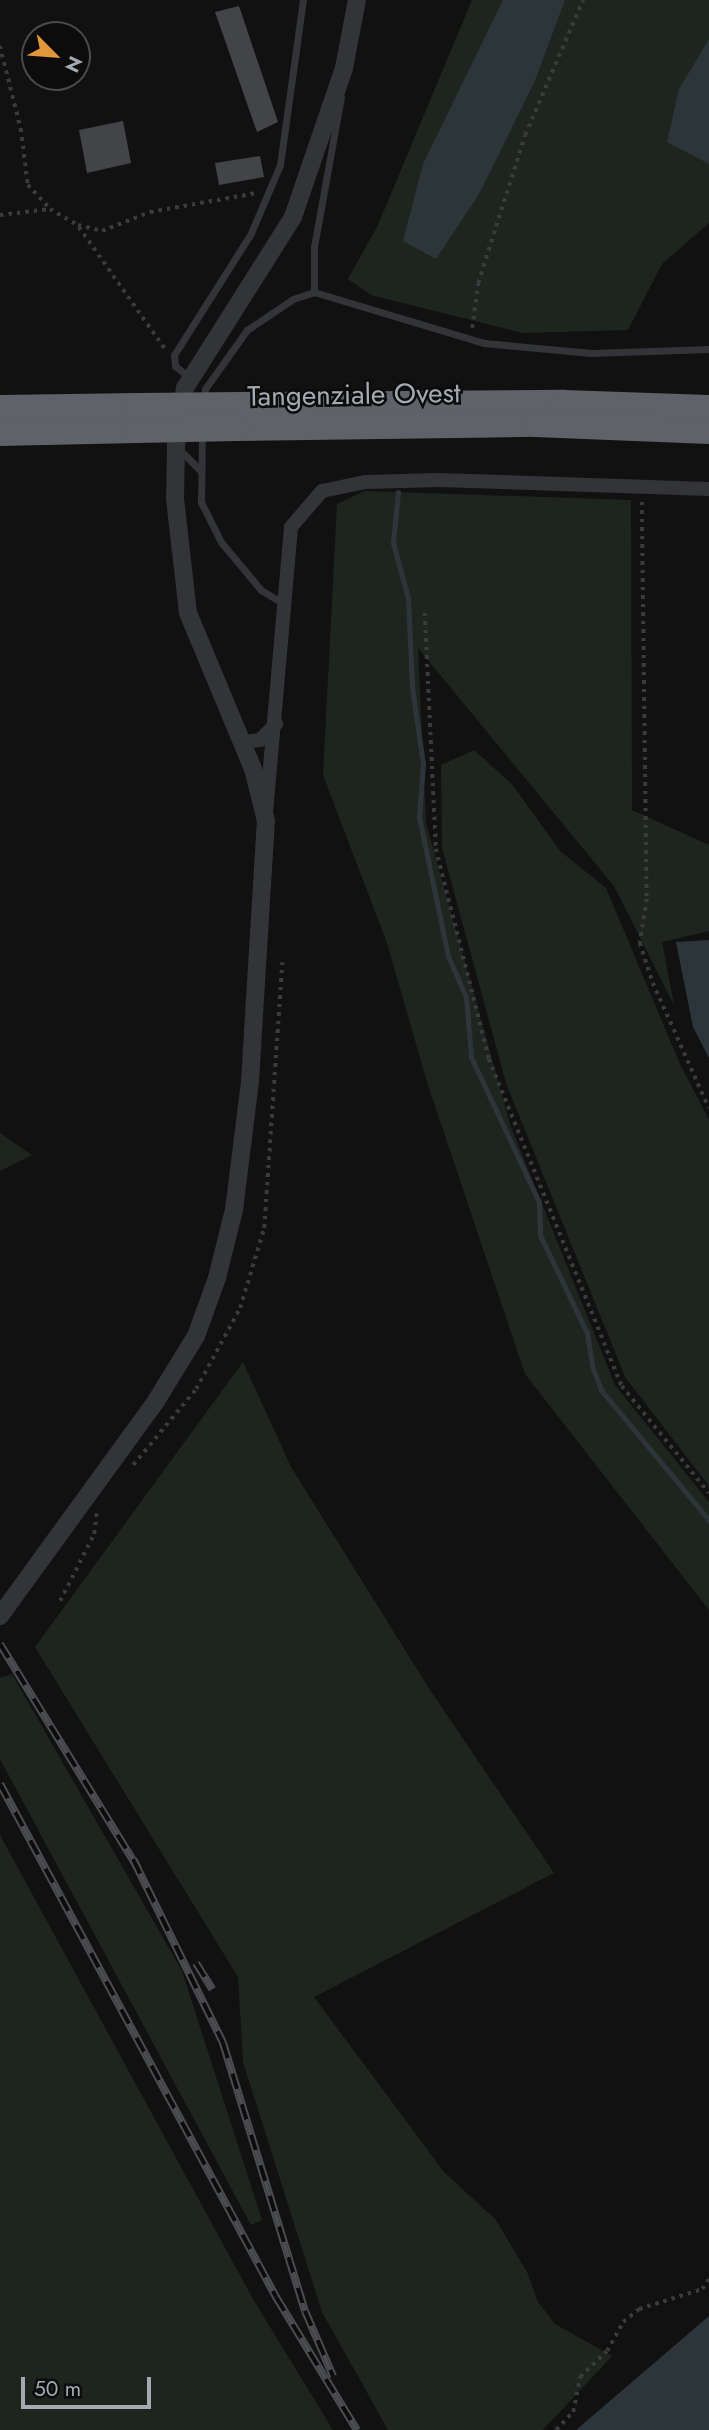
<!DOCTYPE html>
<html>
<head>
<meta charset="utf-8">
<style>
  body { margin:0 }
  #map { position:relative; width:709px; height:2430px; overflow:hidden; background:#111112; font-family:Jost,sans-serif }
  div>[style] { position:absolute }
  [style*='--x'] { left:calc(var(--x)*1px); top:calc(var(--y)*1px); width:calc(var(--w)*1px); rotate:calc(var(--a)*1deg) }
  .green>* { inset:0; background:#1e251e }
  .water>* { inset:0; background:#2c353a }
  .stream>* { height:5px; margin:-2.5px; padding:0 2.5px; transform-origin:2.5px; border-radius:2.5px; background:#2c353a }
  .building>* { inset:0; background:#434448 }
  .path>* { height:3.5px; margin-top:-1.75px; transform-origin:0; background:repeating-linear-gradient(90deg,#393b3e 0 3.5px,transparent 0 8.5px) }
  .service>* { height:7px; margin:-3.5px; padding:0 3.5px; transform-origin:3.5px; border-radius:3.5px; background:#333437 }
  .minor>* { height:14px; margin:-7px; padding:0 7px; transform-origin:7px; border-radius:7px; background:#333437 }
  .tertiary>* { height:18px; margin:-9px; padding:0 9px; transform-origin:9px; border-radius:9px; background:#333437 }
  .motorway>* { height:26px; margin:-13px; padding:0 13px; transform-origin:13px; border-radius:13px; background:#5f6268 }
  .rail>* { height:8px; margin-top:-4px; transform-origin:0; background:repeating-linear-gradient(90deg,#0c0c0d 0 16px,#4a4c50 0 32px); box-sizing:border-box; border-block:2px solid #4a4c50 }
  .motorway-bridge>* { height:26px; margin:-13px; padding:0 13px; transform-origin:13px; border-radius:13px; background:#5f6268 }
  span { translate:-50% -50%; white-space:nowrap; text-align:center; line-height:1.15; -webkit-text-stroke:5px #0c0c0d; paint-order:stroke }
  .street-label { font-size:28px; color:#a4aab2 }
  .north { position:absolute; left:21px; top:21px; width:70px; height:70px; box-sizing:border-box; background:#0c0c0d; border:2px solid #494b4f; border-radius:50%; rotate:115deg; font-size:19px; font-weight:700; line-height:28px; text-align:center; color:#a4aab2 }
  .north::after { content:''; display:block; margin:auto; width:24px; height:32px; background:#e1973b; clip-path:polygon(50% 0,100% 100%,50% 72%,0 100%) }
  .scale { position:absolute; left:21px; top:2377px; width:130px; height:32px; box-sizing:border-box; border:4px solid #a4aab2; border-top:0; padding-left:9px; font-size:21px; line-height:24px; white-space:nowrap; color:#a4aab2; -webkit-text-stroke:5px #0c0c0d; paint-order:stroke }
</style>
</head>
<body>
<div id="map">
  <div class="green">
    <div style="clip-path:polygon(472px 0,709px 0,709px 223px,662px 264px,628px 330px,523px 333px,371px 295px,348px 279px,378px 225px)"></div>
    <div style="clip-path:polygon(365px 491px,631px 500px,632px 810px,709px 845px,709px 931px,662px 942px,674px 1005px,614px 886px,418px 648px,426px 823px,511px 1127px,615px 1385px,709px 1502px,709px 1610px,525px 1374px,427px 1082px,387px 943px,323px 775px,337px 504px)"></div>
    <div style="clip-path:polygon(474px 750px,512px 784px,560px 851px,606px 888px,680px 1064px,709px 1120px,709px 1486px,625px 1377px,506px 1083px,442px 848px,441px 765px)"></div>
    <div style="clip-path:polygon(0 1133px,32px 1155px,0 1171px)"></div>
    <div style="clip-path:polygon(243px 1362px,291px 1467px,430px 1690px,554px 1873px,314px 1997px,444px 2172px,496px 2220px,527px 2272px,538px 2302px,555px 2324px,612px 2356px,543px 2430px,388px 2430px,322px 2312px,243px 2062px,238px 1977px,35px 1647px)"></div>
    <div style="clip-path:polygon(12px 1674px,182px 1971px,262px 2220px,251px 2225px,0 1759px,0 1678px)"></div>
    <div style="clip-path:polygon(0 1835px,253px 2299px,333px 2430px,0 2430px)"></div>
  </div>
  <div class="water">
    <div style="clip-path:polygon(503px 0,565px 0,534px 83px,479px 194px,436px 259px,403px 241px,423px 164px)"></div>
    <div style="clip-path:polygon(709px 39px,709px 164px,667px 142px,679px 89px)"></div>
    <div style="clip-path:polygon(709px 940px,709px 1058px,693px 1027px,676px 942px)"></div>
    <div style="clip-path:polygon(709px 2316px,709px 2430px,576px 2430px)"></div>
  </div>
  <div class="stream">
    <div style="--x:398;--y:492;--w:51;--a:95.6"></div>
    <div style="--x:393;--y:543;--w:57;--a:74.7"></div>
    <div style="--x:408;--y:598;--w:89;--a:87.4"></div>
    <div style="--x:412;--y:687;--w:78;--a:81.9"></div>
    <div style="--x:423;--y:764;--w:53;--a:94.3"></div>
    <div style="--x:419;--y:817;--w:142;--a:78.2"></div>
    <div style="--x:448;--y:956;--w:45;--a:66.3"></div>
    <div style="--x:466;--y:997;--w:60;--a:85.2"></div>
    <div style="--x:471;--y:1057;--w:160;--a:64.9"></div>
    <div style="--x:539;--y:1202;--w:33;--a:88"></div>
    <div style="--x:540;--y:1235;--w:109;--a:64.4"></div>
    <div style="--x:587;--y:1333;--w:33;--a:81"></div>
    <div style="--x:592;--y:1366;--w:26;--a:69"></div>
    <div style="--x:601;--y:1390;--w:169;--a:50.3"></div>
  </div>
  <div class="building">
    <div style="clip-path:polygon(239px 6px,278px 122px,257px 132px,215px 12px)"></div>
    <div style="clip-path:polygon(123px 121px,131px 163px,87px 173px,79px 130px)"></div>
    <div style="clip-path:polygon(260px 156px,264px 177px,219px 185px,215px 163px)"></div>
  </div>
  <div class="path">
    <div style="--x:0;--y:46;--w:86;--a:75.8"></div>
    <div style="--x:21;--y:129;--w:56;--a:82.9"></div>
    <div style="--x:28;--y:185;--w:33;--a:47"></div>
    <div style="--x:50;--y:209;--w:32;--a:30"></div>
    <div style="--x:78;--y:225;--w:25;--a:14"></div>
    <div style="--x:102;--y:231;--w:52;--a:-21.6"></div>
    <div style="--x:150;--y:212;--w:109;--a:-10.1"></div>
    <div style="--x:0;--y:215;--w:50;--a:-6.8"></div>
    <div style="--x:79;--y:227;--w:149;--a:54.8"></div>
    <div style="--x:472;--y:328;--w:45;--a:-82.4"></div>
    <div style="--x:478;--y:283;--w:155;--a:-72.4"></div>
    <div style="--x:525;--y:135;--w:147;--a:-66.8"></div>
    <div style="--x:642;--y:502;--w:397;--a:89.3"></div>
    <div style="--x:647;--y:899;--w:45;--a:99"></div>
    <div style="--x:640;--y:943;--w:42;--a:72"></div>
    <div style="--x:653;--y:983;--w:137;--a:65.9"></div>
    <div style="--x:425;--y:613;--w:236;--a:87.3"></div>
    <div style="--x:436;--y:849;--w:217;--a:75.8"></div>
    <div style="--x:489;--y:1059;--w:353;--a:67.9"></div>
    <div style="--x:622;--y:1386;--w:138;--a:50.9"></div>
    <div style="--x:133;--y:1465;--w:99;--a:-50.3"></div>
    <div style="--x:196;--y:1389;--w:92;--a:-61.5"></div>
    <div style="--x:240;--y:1308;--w:84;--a:-73.3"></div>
    <div style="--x:264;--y:1228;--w:266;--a:-86.1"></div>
    <div style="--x:60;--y:1601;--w:75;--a:-63.1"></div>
    <div style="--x:94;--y:1534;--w:23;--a:-83"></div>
    <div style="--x:556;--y:2430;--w:25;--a:-47"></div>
    <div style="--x:573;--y:2412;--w:36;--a:-79"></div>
    <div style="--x:580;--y:2377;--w:37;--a:-44"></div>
    <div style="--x:607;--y:2351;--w:33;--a:-61"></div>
    <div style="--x:623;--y:2322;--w:21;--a:-39"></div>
    <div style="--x:639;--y:2309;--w:66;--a:-17.6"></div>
    <div style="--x:702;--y:2289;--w:12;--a:-55"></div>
  </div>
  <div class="service">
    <div style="--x:314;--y:292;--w:45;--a:-90"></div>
    <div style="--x:314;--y:247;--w:152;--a:-79.8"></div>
    <div style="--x:190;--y:378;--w:19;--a:-141"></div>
    <div style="--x:175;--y:366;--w:11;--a:-95"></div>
    <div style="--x:174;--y:355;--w:144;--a:-57.7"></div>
    <div style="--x:251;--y:233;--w:74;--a:-66.9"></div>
    <div style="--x:280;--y:165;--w:167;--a:-82.1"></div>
    <div style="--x:204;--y:401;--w:12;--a:-85"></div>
    <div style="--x:205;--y:389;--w:72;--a:-54.6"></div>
    <div style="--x:247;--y:330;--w:55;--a:-34"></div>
    <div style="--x:293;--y:299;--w:22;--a:-18"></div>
    <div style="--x:314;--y:292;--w:177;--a:16.7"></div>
    <div style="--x:484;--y:343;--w:108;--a:5.3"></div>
    <div style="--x:592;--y:353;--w:117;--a:-2"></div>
    <div style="--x:202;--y:434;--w:68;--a:90.8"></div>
    <div style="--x:201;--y:502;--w:45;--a:63.4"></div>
    <div style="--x:221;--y:542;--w:62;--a:50.2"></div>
    <div style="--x:261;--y:590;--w:26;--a:31"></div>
    <div style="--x:178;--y:448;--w:31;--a:45"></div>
  </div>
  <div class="minor">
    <div style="--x:242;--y:742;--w:18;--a:-6"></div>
    <div style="--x:260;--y:740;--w:23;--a:-45"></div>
    <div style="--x:266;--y:813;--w:287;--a:-85"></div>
    <div style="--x:291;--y:527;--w:48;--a:-49.3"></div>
    <div style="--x:322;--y:491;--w:45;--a:-11.6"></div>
    <div style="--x:366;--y:482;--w:73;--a:-1.6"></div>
    <div style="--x:439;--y:480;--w:270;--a:1.9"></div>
  </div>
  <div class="tertiary">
    <div style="--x:0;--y:1616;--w:266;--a:-54"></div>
    <div style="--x:156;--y:1401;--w:76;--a:-58.4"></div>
    <div style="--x:196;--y:1336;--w:62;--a:-70.1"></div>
    <div style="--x:217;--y:1278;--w:70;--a:-76"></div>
    <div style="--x:234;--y:1210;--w:130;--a:-82.9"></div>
    <div style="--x:250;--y:1081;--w:260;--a:-86.5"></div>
    <div style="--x:266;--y:821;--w:54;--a:-104"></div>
    <div style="--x:253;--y:769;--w:169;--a:-112.6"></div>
    <div style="--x:188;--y:613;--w:115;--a:-96.5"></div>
    <div style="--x:175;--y:499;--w:53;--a:-88.9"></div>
    <div style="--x:176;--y:446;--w:59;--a:-81.2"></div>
    <div style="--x:185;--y:388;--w:202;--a:-57.7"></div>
    <div style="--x:293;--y:217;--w:157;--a:-71.1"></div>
    <div style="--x:344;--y:68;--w:69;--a:-79.2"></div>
  </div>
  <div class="motorway">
    <div style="--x:242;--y:405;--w:322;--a:-0.4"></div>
    <div style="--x:564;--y:403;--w:145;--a:2"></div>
    <div style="--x:0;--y:408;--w:139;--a:-0.8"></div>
    <div style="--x:237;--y:428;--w:298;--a:-0.8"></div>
    <div style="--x:535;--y:424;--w:174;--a:2.3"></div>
    <div style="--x:0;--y:433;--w:136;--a:-1.3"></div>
  </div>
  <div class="rail">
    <div style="--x:0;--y:1644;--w:263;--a:58.4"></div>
    <div style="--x:0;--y:1784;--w:583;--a:61.72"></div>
    <div style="--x:276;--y:2297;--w:156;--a:58.7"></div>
    <div style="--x:133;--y:1859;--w:205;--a:63.9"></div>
    <div style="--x:223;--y:2043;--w:280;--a:73"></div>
    <div style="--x:305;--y:2311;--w:71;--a:66.7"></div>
    <div style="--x:196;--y:1963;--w:31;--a:58"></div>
  </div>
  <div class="motorway-bridge">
    <div style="--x:139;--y:406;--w:103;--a:-0.6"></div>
    <div style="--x:136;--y:430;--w:101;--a:-1.1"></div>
  </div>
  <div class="street-label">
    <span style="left:354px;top:395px;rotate:-1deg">Tangenziale Ovest</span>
  </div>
  <div class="north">N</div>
  <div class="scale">50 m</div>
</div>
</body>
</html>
